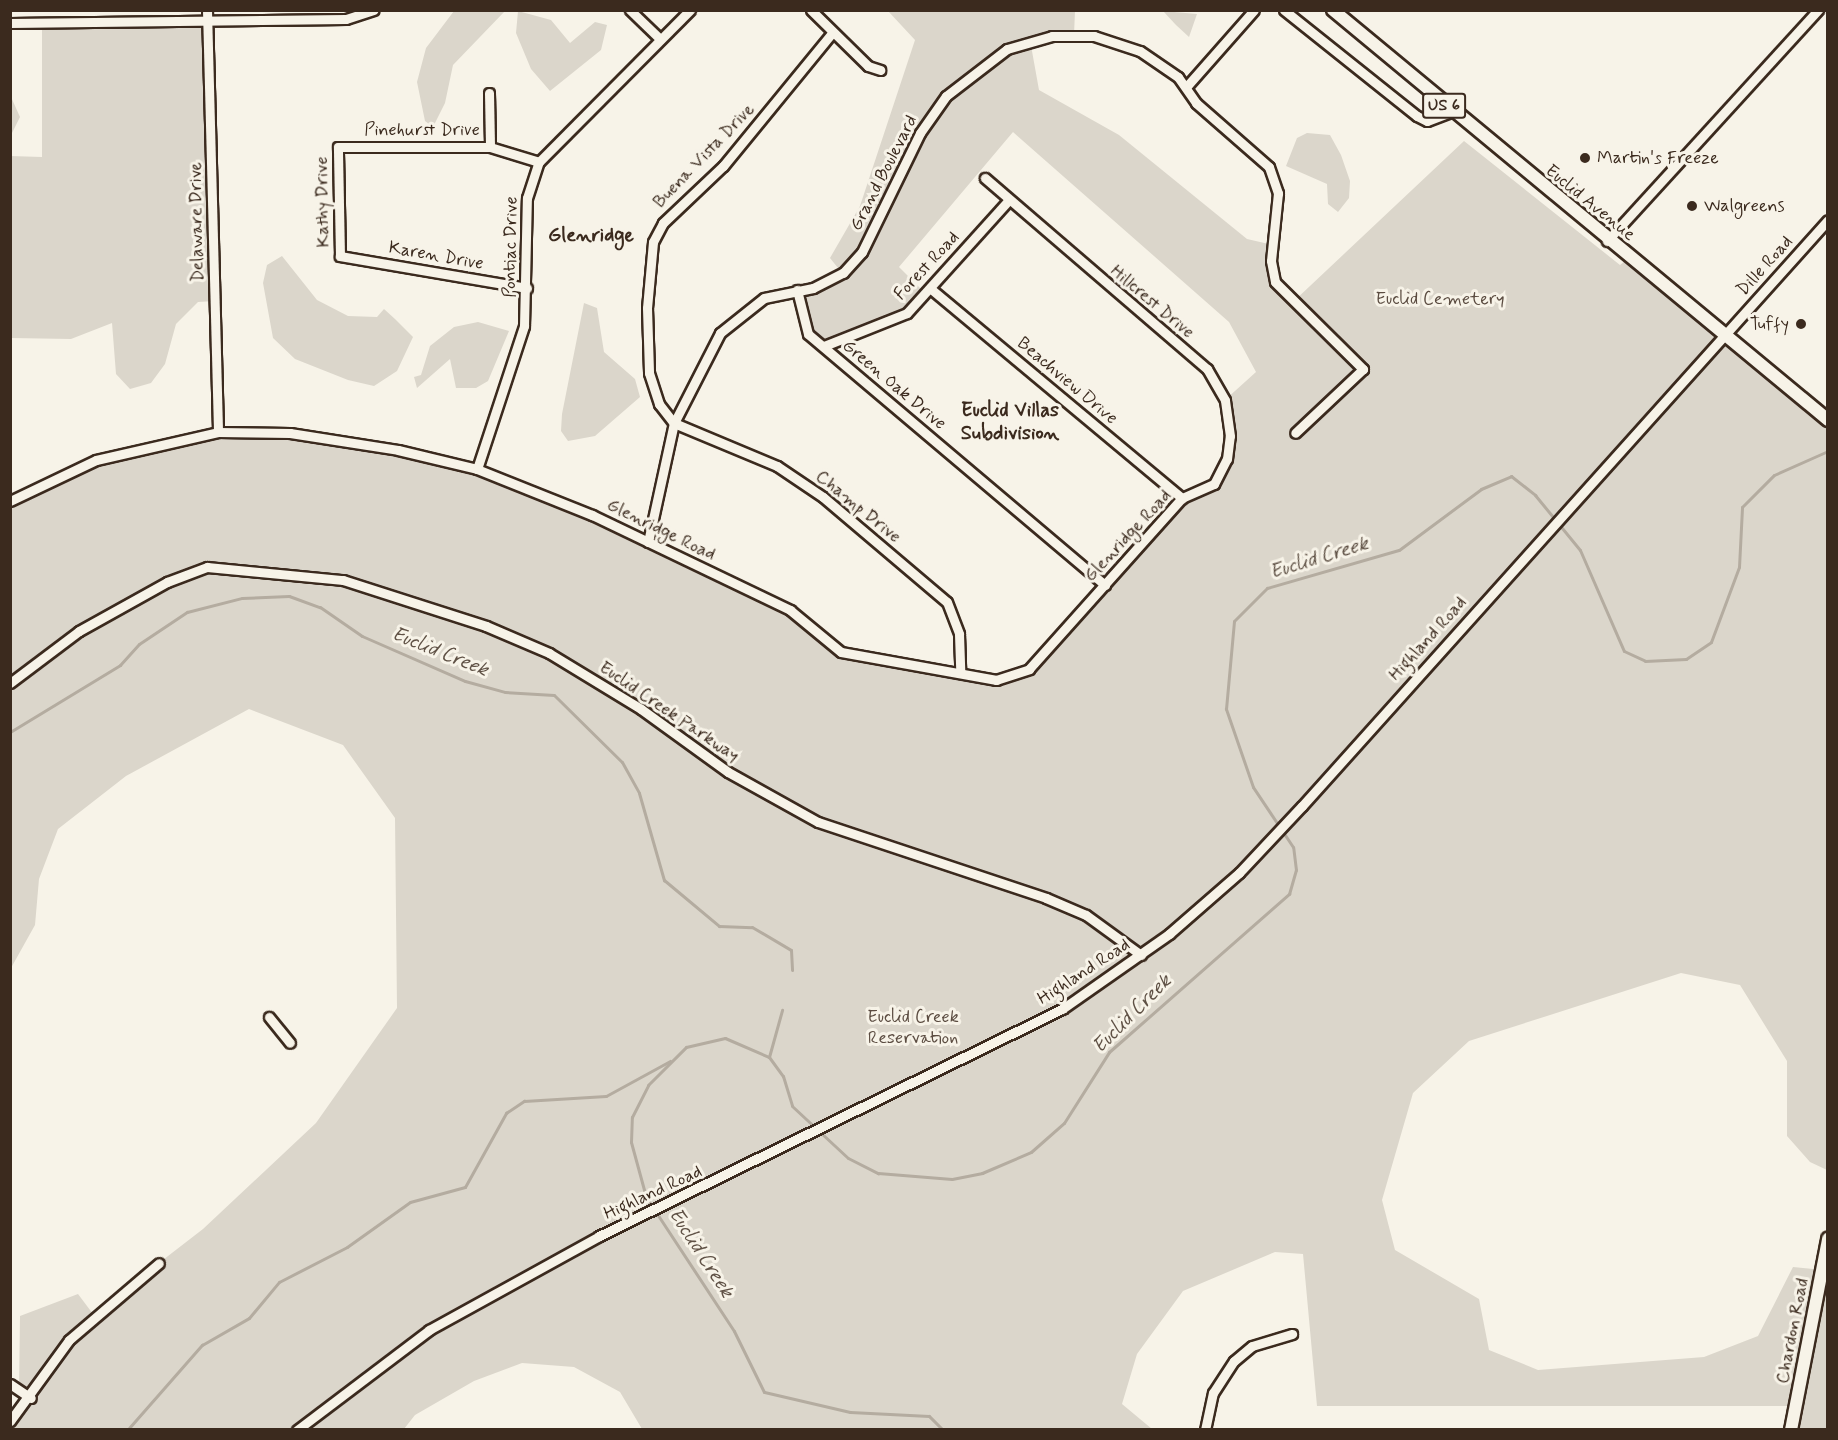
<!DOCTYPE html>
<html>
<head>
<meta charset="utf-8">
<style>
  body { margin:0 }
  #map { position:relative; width:1838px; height:1440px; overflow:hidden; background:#f7f3e8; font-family:Mynerve,sans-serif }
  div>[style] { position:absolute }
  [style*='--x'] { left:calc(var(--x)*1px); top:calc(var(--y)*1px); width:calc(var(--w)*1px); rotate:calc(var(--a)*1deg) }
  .green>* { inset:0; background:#dbd6cb }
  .stream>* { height:3px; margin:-1.5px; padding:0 1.5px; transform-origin:1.5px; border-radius:1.5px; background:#b4aca0 }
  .roads { filter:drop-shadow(2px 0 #3b2a1e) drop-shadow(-2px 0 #3b2a1e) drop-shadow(0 2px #3b2a1e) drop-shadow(0 -2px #3b2a1e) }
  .minor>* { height:9px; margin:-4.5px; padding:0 4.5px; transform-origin:4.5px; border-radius:4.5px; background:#f7f3e8 }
  .major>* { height:12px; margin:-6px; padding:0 6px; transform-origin:6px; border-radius:6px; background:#f7f3e8 }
  .dots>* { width:16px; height:16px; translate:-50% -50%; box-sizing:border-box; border:3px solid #f7f3e8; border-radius:50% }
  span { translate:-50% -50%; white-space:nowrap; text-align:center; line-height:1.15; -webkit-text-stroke:6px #f7f3e8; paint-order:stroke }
  .shield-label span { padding:2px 4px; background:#f7f3e8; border:2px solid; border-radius:4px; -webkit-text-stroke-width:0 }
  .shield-label { font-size:16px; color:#3b2a1e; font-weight:700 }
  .street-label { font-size:18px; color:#3b2a1e }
  .poi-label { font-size:18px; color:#3b2a1e }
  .left { translate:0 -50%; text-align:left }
  .right { translate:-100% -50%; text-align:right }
  .park-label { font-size:18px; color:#5b4c41 }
  .neighbourhood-label { font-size:20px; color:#3b2a1e; font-weight:700 }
  .water-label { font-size:20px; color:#5f5145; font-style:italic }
  .frame { position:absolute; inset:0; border:12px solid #3b2a1e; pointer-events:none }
</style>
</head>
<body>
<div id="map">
  <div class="green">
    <div style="clip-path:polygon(454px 11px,505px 11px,453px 65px,445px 103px,433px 127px,425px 121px,417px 82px,426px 48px)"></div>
    <div style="clip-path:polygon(518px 11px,551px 20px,570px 43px,595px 22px,607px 25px,601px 50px,550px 91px,531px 69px,516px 33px)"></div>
    <div style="clip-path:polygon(888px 11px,1075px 11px,1074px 35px,1030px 40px,1039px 90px,1119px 135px,1247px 239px,1273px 245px,1271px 273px,1293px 302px,1464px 141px,1620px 265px,1629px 258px,1827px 420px,1827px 1170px,1810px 1162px,1787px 1136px,1787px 1061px,1740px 985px,1681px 973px,1469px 1041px,1413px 1093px,1382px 1200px,1395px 1250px,1479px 1299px,1489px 1350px,1538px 1370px,1704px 1357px,1758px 1336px,1793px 1267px,1823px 1270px,1827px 1239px,1827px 1429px,1791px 1429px,1795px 1406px,1317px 1406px,1303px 1254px,1275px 1252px,1183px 1291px,1137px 1354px,1122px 1404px,1152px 1429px,642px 1429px,620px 1392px,574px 1367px,522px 1363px,474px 1381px,415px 1415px,404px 1429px,11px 1429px,11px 1421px,31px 1399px,19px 1390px,20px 1316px,78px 1294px,93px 1314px,203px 1229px,316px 1123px,397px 1008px,395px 818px,343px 745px,249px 709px,126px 776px,58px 829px,39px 879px,35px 925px,11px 968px,11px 501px,96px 460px,218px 432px,290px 433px,398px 450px,535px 491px,790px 610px,826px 645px,996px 680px,1029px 669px,1182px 498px,1214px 484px,1227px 459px,1225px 400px,1256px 372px,1229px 322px,1013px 132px,899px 267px,926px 294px,907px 313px,824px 346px,808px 334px,797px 290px,842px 273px,830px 258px,860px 206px,915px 40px)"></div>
    <div style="clip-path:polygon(1163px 11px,1197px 14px,1189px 37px,1176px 25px)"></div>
    <div style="clip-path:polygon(209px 21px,215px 301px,198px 302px,176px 324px,165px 364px,151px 383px,130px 389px,116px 374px,112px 323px,71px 339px,11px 338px,10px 156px,42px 157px,42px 22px)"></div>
    <div style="clip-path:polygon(11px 97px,20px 117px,11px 135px)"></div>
    <div style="clip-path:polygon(1307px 133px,1330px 135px,1341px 155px,1350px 181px,1349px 198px,1338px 212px,1328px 204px,1327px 184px,1286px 166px,1297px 138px)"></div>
    <div style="clip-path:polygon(282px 256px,317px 300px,348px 316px,377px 317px,384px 309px,395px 319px,413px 337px,397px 371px,374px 386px,348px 380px,295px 359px,273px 338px,263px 283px,267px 265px)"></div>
    <div style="clip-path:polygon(584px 303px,597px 308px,604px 352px,635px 379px,640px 397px,595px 436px,568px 441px,561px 431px,562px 414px)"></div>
    <div style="clip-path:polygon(478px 322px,509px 331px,488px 381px,476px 388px,456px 388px,450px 359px,417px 388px,414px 377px,421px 375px,430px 346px,454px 327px)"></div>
  </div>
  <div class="stream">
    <div style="--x:10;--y:732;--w:129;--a:-31.3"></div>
    <div style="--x:120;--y:665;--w:28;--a:-48"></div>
    <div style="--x:139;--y:644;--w:58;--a:-33.7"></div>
    <div style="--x:187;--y:612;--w:57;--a:-14.3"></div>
    <div style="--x:242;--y:598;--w:47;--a:-2.4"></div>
    <div style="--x:289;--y:596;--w:33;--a:20"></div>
    <div style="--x:320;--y:607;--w:51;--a:34.6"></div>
    <div style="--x:362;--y:636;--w:112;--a:23.6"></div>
    <div style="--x:465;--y:681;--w:41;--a:15.4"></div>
    <div style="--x:505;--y:692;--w:49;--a:3.5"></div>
    <div style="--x:554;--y:695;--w:95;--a:44.6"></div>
    <div style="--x:622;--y:762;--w:35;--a:61"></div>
    <div style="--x:639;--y:793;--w:91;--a:74"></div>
    <div style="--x:664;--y:880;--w:72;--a:39.9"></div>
    <div style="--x:719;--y:926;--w:33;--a:2"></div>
    <div style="--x:752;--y:927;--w:45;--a:30.5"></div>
    <div style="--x:791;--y:950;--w:20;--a:87"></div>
    <div style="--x:769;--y:1057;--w:49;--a:-74.5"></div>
    <div style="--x:129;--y:1428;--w:111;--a:-48.7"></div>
    <div style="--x:202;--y:1345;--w:54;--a:-29.9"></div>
    <div style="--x:249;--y:1318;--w:47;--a:-50.2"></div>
    <div style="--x:279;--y:1282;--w:76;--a:-27.2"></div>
    <div style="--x:347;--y:1247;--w:77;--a:-35.5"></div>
    <div style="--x:410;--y:1202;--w:57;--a:-15.3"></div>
    <div style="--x:465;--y:1187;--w:85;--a:-61"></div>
    <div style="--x:506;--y:1113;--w:22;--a:-34"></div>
    <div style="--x:524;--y:1101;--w:82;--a:-3.5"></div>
    <div style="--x:606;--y:1096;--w:73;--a:-28.7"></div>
    <div style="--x:943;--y:1430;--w:20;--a:-135"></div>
    <div style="--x:929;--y:1416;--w:79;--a:-177.1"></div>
    <div style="--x:850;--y:1412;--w:88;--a:-166.9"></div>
    <div style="--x:764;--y:1392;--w:68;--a:-116.2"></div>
    <div style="--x:734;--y:1331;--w:160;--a:-123.3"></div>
    <div style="--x:646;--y:1197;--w:57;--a:-105.3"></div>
    <div style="--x:631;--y:1142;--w:25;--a:-88"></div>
    <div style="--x:632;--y:1117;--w:36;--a:-63"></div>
    <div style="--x:648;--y:1085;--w:54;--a:-45"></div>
    <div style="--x:686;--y:1047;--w:40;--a:-13"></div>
    <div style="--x:725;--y:1038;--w:48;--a:23.4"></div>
    <div style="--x:769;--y:1057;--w:24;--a:54"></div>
    <div style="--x:783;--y:1076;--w:31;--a:73"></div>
    <div style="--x:792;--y:1106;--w:76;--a:42.9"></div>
    <div style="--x:848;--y:1158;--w:34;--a:27"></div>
    <div style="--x:878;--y:1173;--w:74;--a:4.6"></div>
    <div style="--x:952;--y:1179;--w:31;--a:-11"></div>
    <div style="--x:982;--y:1173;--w:53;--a:-23.2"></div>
    <div style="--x:1031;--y:1152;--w:44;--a:-41.3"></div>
    <div style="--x:1064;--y:1123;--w:84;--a:-57.6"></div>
    <div style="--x:1109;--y:1052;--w:240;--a:-41.3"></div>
    <div style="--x:1289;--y:894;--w:25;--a:-74"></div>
    <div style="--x:1296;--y:870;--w:23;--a:-97"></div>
    <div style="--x:1293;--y:847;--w:72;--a:-123.7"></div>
    <div style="--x:1253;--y:787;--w:83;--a:-109.1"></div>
    <div style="--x:1226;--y:709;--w:88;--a:-84.8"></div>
    <div style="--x:1234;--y:621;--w:47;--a:-45"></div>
    <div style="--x:1267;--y:588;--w:137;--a:-16.1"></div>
    <div style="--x:1399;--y:550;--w:102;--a:-36.6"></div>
    <div style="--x:1481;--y:489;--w:33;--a:-23"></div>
    <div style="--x:1511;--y:476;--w:31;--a:38"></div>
    <div style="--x:1535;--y:495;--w:71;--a:50.7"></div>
    <div style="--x:1580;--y:550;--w:110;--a:66.5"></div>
    <div style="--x:1624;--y:651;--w:23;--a:25"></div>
    <div style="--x:1645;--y:661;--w:41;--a:-2.8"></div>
    <div style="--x:1686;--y:659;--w:30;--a:-34"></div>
    <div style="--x:1711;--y:642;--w:80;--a:-69.5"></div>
    <div style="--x:1739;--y:567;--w:60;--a:-87.1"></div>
    <div style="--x:1742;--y:507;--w:45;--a:-45"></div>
    <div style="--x:1774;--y:475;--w:59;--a:-24"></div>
  </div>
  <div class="roads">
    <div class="minor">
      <div style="--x:207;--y:10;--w:422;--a:88.5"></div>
      <div style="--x:630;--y:10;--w:42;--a:44"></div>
      <div style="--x:811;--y:10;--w:80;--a:44.5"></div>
      <div style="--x:868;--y:66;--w:13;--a:18"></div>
      <div style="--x:1284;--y:10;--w:170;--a:38.6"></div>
      <div style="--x:1417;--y:116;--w:11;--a:27"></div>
      <div style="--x:1427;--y:121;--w:26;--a:-21"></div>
      <div style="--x:10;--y:23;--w:336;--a:-0.7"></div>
      <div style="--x:346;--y:19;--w:29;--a:-18"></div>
      <div style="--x:832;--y:33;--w:172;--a:129.3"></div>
      <div style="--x:723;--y:166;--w:83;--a:136.5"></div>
      <div style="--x:663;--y:223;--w:21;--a:118"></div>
      <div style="--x:653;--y:242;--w:66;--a:95.2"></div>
      <div style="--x:647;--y:308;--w:65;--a:88.2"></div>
      <div style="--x:649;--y:373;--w:33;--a:72"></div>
      <div style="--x:659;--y:404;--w:24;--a:52"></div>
      <div style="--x:674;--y:423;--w:112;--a:22.7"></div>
      <div style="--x:777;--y:466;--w:55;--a:34"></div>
      <div style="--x:823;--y:497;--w:162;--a:40.3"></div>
      <div style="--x:947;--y:602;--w:34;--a:69"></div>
      <div style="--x:959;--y:634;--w:38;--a:88"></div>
      <div style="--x:1187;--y:86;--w:101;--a:-48.6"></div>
      <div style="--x:489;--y:93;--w:54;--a:88.9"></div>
      <div style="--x:1607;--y:241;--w:313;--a:-47.6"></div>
      <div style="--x:527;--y:288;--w:190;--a:-170.3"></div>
      <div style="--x:340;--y:256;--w:109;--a:-91.1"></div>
      <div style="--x:338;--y:147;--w:152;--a:0"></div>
      <div style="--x:490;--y:147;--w:51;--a:17"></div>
      <div style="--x:931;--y:289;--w:327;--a:39.8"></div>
      <div style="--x:797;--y:290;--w:45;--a:76"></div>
      <div style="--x:808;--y:334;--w:389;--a:40.2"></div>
      <div style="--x:824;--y:346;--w:89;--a:-21.7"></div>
      <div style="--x:907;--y:313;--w:149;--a:-48"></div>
      <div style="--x:477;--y:469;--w:151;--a:-71.8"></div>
      <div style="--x:524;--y:326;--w:128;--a:-88.7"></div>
      <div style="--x:527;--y:198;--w:38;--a:-72"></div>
      <div style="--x:539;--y:162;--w:214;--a:-45.2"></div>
      <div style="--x:10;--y:501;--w:95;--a:-25.5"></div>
      <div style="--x:96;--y:460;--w:125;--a:-12.9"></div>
      <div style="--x:218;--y:432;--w:72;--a:0.8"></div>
      <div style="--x:290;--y:433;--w:109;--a:8.9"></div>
      <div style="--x:398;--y:450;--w:81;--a:13.5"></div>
      <div style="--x:477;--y:469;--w:124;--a:21.8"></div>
      <div style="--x:592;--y:515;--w:220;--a:25.6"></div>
      <div style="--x:790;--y:610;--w:66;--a:39.5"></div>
      <div style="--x:841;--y:652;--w:158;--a:10.2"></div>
      <div style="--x:996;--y:680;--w:35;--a:-18"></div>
      <div style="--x:1029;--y:669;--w:229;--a:-48.2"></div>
      <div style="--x:1182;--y:498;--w:35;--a:-24"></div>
      <div style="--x:1214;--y:484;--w:28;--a:-63"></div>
      <div style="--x:1227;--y:459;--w:23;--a:-83"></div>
      <div style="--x:1230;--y:436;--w:36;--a:-98"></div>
      <div style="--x:1225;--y:400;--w:36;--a:-120"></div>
      <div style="--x:1207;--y:369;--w:293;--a:-139.3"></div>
      <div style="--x:648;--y:542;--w:122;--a:-77.7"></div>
      <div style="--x:674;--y:423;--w:101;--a:-62.9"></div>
      <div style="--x:720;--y:333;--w:56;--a:-38.5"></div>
      <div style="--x:764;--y:298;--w:50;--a:-11.5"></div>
      <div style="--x:813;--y:288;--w:34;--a:-27"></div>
      <div style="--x:843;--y:273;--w:28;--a:-48"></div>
      <div style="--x:862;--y:252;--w:132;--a:-64"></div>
      <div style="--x:920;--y:133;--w:45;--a:-54.9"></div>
      <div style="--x:946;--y:96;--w:77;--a:-37.6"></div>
      <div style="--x:1007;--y:49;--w:47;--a:-16.1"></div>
      <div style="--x:1052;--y:36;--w:42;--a:0"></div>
      <div style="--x:1094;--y:36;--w:48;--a:18.1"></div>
      <div style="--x:1140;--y:51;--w:46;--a:34.4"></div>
      <div style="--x:1178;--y:77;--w:32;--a:55"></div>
      <div style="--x:1196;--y:103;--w:97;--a:41.2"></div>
      <div style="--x:1269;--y:167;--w:28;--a:71"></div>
      <div style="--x:1278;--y:193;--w:68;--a:95.9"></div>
      <div style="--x:1271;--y:261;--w:21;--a:79"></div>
      <div style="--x:1275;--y:282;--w:124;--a:44.7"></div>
      <div style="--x:1363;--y:369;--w:93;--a:136.7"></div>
      <div style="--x:10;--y:683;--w:86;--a:-37"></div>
      <div style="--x:79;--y:631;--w:101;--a:-29.1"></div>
      <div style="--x:167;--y:582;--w:43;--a:-20.6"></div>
      <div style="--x:207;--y:567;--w:137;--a:5.5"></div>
      <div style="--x:343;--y:580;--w:150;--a:17.8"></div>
      <div style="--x:486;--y:626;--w:69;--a:23.2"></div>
      <div style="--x:549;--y:653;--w:108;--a:31.3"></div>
      <div style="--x:641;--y:709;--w:107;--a:35.9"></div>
      <div style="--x:728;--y:772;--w:103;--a:29.1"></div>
      <div style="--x:818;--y:822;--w:240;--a:18.4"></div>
      <div style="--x:1046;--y:898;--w:43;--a:23"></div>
      <div style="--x:1086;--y:915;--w:68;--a:36"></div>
      <div style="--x:269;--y:1017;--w:33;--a:51"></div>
      <div style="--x:10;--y:1384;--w:25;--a:34"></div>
      <div style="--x:10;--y:1421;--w:100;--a:-53.9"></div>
      <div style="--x:69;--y:1340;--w:118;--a:-40.5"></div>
      <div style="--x:297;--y:1430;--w:166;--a:-37.1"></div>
      <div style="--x:429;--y:1330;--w:194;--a:-28.9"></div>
      <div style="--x:599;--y:1236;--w:516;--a:-26.12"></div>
      <div style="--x:1062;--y:1009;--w:131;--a:-35"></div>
      <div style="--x:1169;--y:934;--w:93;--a:-41.1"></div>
      <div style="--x:1239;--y:873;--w:92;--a:-46.8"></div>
      <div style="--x:1302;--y:806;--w:787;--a:-48.09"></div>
      <div style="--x:1205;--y:1430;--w:38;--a:-78"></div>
      <div style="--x:1213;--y:1393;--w:38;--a:-57"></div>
      <div style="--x:1234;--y:1361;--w:23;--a:-40"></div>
      <div style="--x:1252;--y:1346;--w:42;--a:-16.7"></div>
    </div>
    <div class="major">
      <div style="--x:1333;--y:10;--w:643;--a:39.63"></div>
      <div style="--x:1791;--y:1430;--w:195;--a:-79"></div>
    </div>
  </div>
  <div class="dots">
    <div style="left:1585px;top:158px;background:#3b2a1e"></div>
    <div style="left:1692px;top:206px;background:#3b2a1e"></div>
    <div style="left:1801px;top:324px;background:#3b2a1e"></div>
  </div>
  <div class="shield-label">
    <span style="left:1444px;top:106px">US 6</span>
  </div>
  <div class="street-label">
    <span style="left:422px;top:130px">Pinehurst Drive</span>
    <span style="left:704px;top:156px;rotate:-46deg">Buena Vista Drive</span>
    <span style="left:884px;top:173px;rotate:-63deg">Grand Boulevard</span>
    <span style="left:323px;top:202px;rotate:-91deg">Kathy Drive</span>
    <span style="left:1590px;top:203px;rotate:39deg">Euclid Avenue</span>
    <span style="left:197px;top:222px;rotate:-91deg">Delaware Drive</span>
    <span style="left:511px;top:247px;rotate:-89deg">Pontiac Drive</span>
    <span style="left:436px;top:256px;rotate:10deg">Karen Drive</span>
    <span style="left:927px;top:266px;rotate:-47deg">Forest Road</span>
    <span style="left:1765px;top:266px;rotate:-48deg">Dille Road</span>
    <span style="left:1152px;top:302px;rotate:40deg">Hillcrest Drive</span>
    <span style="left:1067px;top:381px;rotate:40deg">Beachview Drive</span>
    <span style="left:894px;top:385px;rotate:40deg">Green Oak Drive</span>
    <span style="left:858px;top:507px;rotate:39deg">Champ Drive</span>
    <span style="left:661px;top:530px;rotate:26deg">Glenridge Road</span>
    <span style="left:1128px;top:536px;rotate:-47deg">Glenridge Road</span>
    <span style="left:1428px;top:639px;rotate:-48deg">Highland Road</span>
    <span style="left:669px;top:712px;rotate:34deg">Euclid Creek Parkway</span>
    <span style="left:1084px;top:972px;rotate:-33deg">Highland Road</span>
    <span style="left:653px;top:1193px;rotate:-25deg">Highland Road</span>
    <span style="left:1793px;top:1331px;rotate:-79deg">Chardon Road</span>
  </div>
  <div class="poi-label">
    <span class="left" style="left:1597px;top:158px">Martin's Freeze</span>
    <span class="left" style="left:1704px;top:206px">Walgreens</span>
    <span class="right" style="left:1789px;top:324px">Tuffy</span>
  </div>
  <div class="park-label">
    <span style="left:1440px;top:299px">Euclid Cemetery</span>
    <span style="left:913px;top:1028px">Euclid Creek<br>Reservation</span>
  </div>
  <div class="neighbourhood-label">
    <span style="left:591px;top:235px">Glenridge</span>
    <span style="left:1010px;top:422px">Euclid Villas<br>Subdivision</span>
  </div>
  <div class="water-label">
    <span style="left:1319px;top:558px;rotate:-17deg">Euclid Creek</span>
    <span style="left:440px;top:652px;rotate:22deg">Euclid Creek</span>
    <span style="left:1132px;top:1014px;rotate:-45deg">Euclid Creek</span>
    <span style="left:701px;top:1253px;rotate:57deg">Euclid Creek</span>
  </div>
  <div class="frame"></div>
</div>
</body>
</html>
